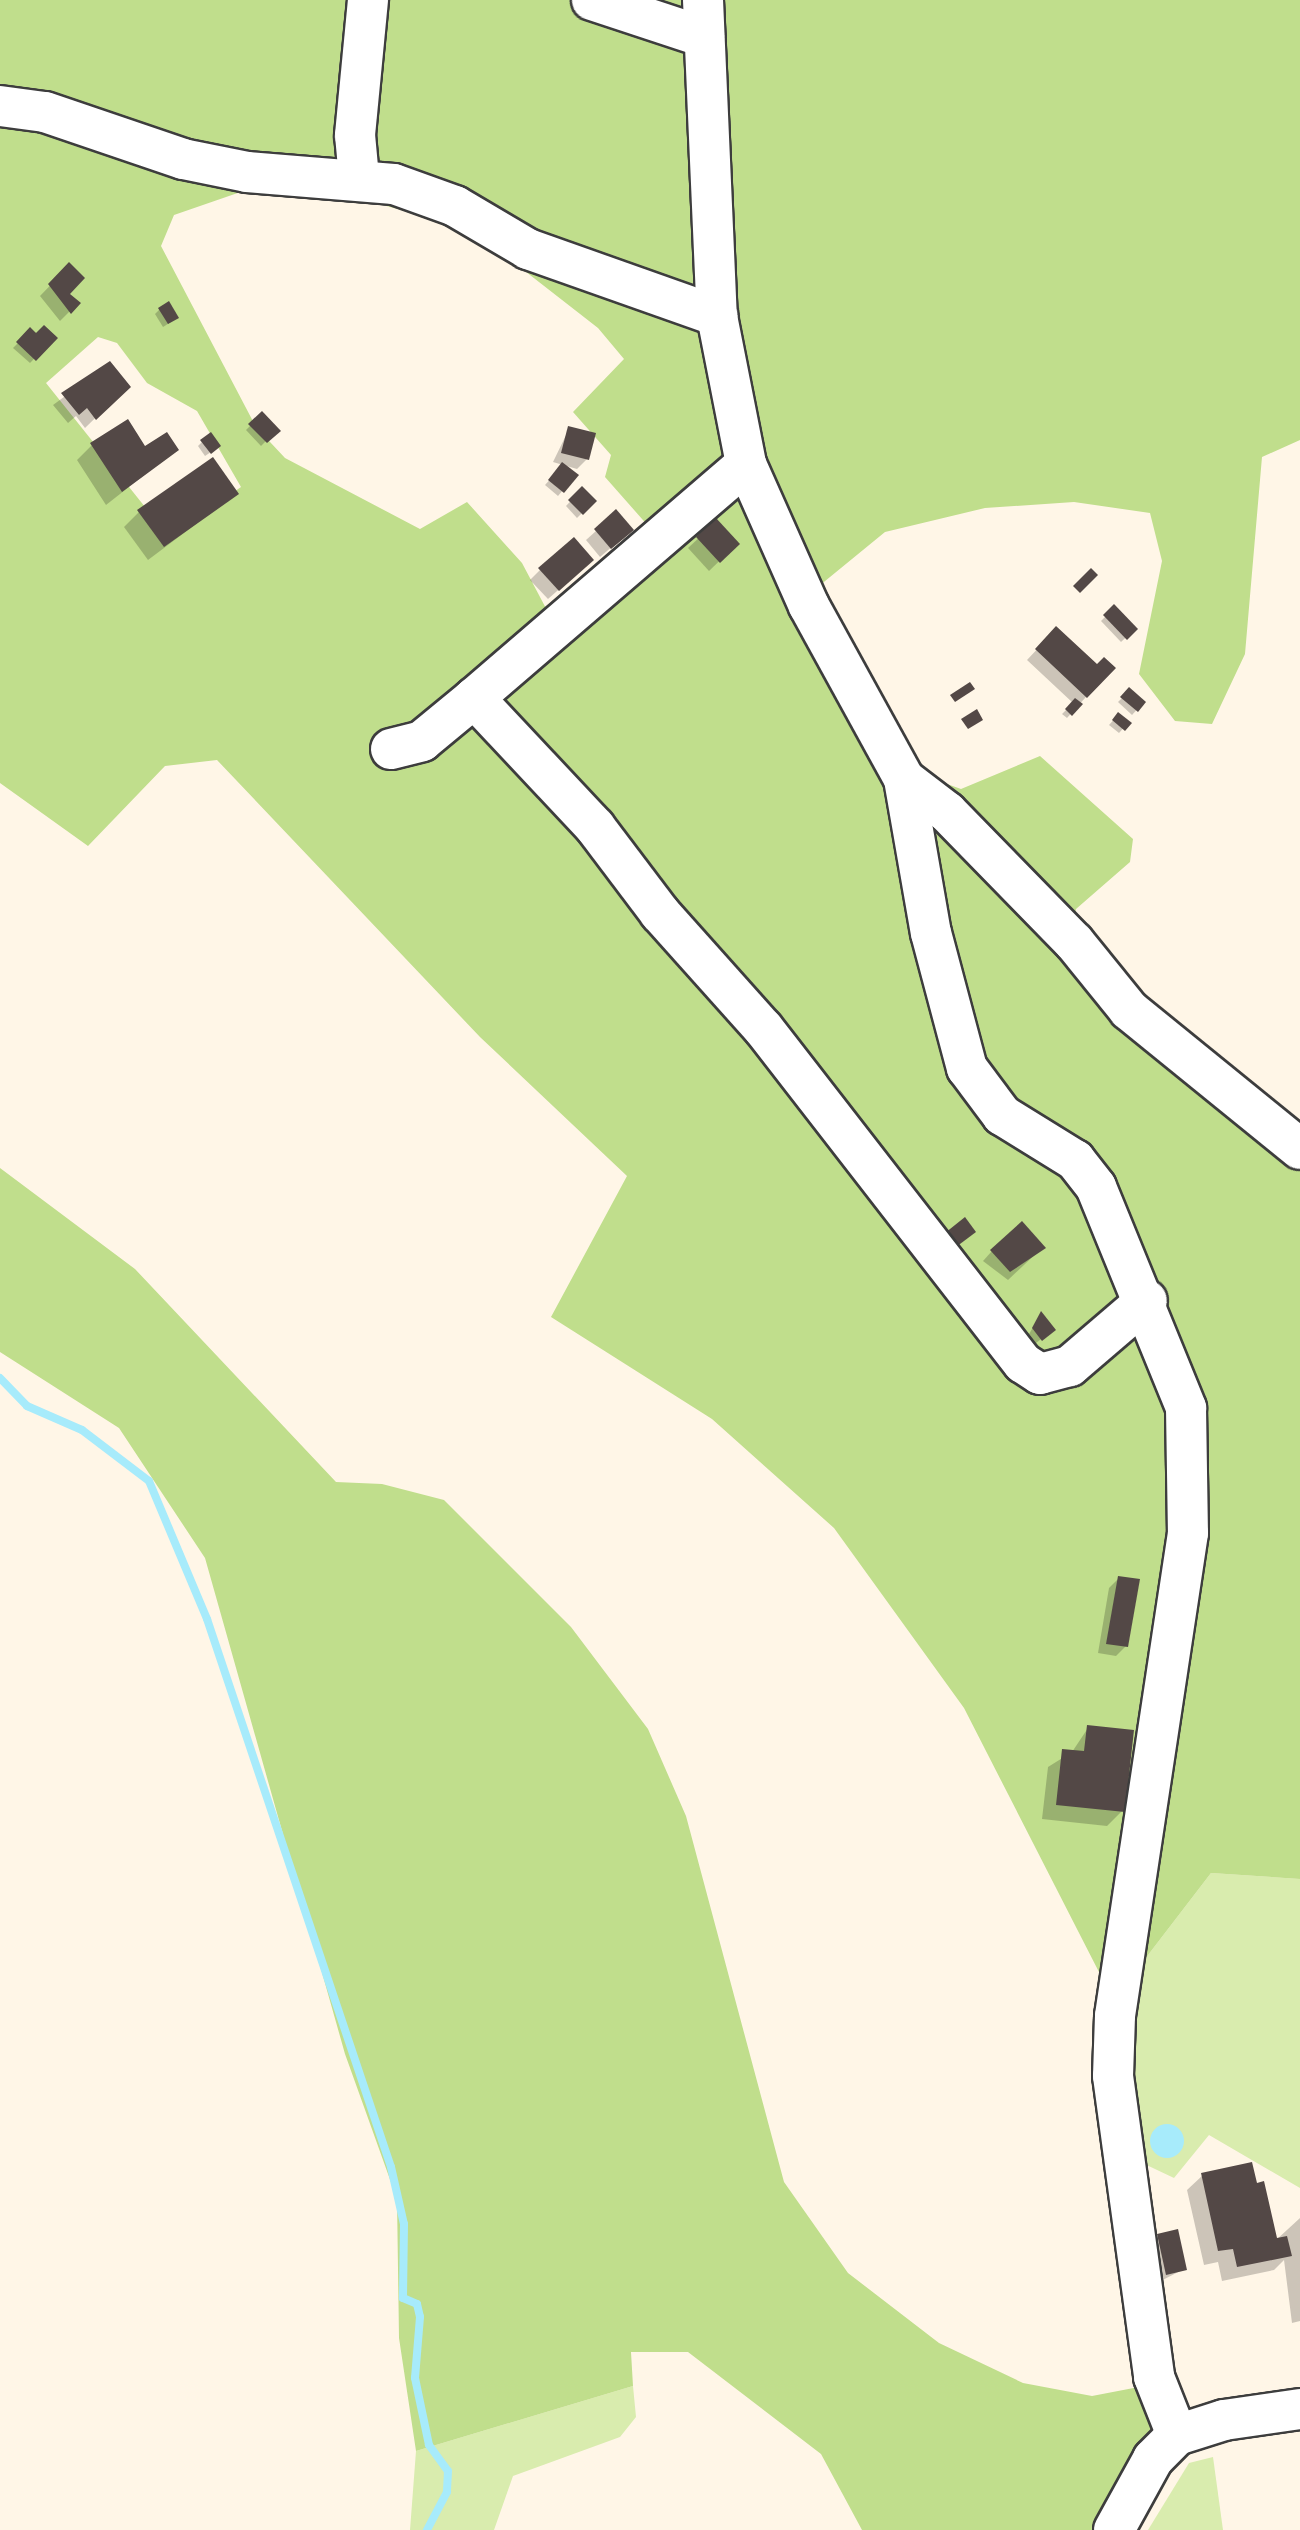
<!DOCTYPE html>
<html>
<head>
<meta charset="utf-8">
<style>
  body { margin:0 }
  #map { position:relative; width:1300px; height:2530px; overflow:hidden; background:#fff6e7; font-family:"Times New Roman",serif }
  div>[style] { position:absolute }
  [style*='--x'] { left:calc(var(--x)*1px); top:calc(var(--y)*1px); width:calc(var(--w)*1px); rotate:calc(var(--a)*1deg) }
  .green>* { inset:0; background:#d9ecae }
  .forest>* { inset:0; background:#c0de8c }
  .water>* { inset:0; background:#a7ebfb }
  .round { border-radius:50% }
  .shadow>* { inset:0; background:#0003 }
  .stream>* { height:8px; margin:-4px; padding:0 4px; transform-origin:4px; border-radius:4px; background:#a7ebfb }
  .building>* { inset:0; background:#534846 }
  .roads { filter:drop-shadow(2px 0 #3d3d3d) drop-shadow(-2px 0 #3d3d3d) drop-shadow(0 2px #3d3d3d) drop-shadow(0 -2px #3d3d3d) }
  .minor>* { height:40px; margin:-20px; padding:0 20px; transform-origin:20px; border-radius:20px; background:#fff }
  span { translate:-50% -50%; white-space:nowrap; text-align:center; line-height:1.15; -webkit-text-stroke:10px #fff; paint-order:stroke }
</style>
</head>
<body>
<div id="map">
  <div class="green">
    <div style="clip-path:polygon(1211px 1873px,1300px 1879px,1300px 2188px,1209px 2135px,1174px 2178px,1136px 2160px,1125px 2101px,1135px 1972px)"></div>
    <div style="clip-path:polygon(633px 2386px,636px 2417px,620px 2437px,513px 2476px,494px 2530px,410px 2530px,416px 2451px)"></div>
    <div style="clip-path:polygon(1213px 2457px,1223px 2530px,1148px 2530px,1189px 2463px)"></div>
  </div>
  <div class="forest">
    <div style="clip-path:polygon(evenodd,0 0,1300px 0,1300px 440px,1262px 457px,1245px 654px,1212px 724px,1175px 721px,1139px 674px,1162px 561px,1150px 513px,1074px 502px,985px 508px,885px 532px,819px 586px,922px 775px,961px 789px,1040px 756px,1133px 839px,1130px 862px,1076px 909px,1073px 924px,1300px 1160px,1300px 1879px,1211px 1873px,1135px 1972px,1123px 2019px,964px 1708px,834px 1528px,712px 1419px,551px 1317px,627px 1176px,480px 1037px,217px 760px,165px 766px,88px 846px,0 783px,0 0,255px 187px,327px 190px,431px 218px,521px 268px,598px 328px,624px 359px,573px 412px,611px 455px,605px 477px,650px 528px,549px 614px,522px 563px,467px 502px,420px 529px,285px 458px,256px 427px,161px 246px,174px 215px,255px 187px,0 0,98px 337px,117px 343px,147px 383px,197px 411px,241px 487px,169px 537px,46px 383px,98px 337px)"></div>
    <div style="clip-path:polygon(0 1168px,135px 1269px,336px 1482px,382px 1484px,444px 1500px,571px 1627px,648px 1729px,686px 1816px,784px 2182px,848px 2273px,939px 2343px,1023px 2383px,1092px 2396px,1144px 2386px,1163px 2434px,1105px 2530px,862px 2530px,821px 2454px,688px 2352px,631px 2352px,633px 2386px,416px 2451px,399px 2338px,397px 2199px,345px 2054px,205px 1558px,119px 1428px,0 1352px)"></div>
  </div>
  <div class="water">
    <div class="round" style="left:1150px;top:2124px;width:34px;height:34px"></div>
  </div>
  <div class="shadow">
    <div style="clip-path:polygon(69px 266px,67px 294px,77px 304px,60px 321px,40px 296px)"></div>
    <div style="clip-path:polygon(160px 309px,171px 322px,163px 327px,155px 314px)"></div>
    <div style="clip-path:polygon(30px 331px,54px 338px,30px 363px,13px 348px)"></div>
    <div style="clip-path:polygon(109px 364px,128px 386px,85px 428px,76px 416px,68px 423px,53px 405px)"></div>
    <div style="clip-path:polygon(262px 414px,277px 430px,261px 446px,246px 430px)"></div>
    <div style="clip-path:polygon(569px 429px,587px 459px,577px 469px,563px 465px,575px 476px,558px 496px,545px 485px,563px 465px,553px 462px)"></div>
    <div style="clip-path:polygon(202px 442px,214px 450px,205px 456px,198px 446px)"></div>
    <div style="clip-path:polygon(92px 445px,145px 449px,176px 450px,106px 505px,77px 460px)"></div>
    <div style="clip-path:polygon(582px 489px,594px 501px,577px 518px,566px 506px)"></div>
    <div style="clip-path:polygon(236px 494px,148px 560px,124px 527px,139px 512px)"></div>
    <div style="clip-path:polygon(716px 522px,737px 544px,709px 571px,688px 548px)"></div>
    <div style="clip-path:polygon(596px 531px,621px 539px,600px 557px,586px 540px)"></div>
    <div style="clip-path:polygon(540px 570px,581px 570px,548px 599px,530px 580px)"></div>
    <div style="clip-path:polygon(1114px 608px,1135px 629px,1121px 642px,1101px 621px)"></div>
    <div style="clip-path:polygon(1056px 629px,1097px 667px,1112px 668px,1067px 718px,1062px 714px,1073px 703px,1027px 660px)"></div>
    <div style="clip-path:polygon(1129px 691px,1143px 703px,1132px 715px,1118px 702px)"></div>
    <div style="clip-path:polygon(1118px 715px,1128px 723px,1119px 733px,1109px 725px)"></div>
    <div style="clip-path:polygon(1042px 1248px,1008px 1280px,983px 1261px,992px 1251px)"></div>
    <div style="clip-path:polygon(1041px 1314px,1049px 1333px,1036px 1343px,1029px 1334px)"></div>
    <div style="clip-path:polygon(1119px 1578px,1126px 1646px,1116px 1656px,1098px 1653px,1109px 1588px)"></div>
    <div style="clip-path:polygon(1088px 1728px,1122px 1811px,1107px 1826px,1042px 1819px,1048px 1767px,1072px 1752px)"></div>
    <div style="clip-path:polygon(1203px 2175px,1275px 2241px,1300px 2218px,1300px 2321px,1292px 2323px,1284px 2260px,1274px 2270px,1222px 2281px,1218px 2262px,1204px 2265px,1187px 2190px)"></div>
    <div style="clip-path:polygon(1159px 2236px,1184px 2269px,1157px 2283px,1149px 2246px)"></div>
  </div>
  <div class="stream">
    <div style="--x:0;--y:1378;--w:39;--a:46"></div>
    <div style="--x:27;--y:1406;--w:60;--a:23.6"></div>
    <div style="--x:82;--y:1430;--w:84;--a:37.3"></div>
    <div style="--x:149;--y:1481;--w:150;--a:67.2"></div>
    <div style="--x:207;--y:1619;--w:578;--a:71.44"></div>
    <div style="--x:391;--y:2167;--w:58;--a:77.2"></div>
    <div style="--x:404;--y:2224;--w:74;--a:90.8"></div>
    <div style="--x:403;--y:2298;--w:15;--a:23"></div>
    <div style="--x:417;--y:2304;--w:13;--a:77"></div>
    <div style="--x:420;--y:2317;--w:61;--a:94.7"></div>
    <div style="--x:415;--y:2378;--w:68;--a:78.2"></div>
    <div style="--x:429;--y:2445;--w:32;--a:54"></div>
    <div style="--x:448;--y:2471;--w:21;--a:93"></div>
    <div style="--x:447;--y:2492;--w:43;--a:117.8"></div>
  </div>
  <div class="building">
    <div style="clip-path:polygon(69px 262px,85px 278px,70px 294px,81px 303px,71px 314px,48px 284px)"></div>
    <div style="clip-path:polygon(169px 301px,179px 318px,168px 324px,158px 308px)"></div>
    <div style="clip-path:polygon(44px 325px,58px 338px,36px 361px,16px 342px,30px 327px,36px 333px)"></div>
    <div style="clip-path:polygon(110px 361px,131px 387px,96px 420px,87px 408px,79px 415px,61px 393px)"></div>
    <div style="clip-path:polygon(262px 411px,281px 431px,267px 443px,248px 424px)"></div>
    <div style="clip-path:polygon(128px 419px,145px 446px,167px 432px,179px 450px,122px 492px,90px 443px)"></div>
    <div style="clip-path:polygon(568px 426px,596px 433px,589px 460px,561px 453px)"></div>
    <div style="clip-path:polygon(211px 432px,221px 446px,211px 454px,200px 440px)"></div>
    <div style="clip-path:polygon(213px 457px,239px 494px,164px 547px,137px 510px)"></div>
    <div style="clip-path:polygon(562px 462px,579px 475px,564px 493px,548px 480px)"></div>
    <div style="clip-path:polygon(582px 486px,597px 501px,583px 515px,568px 500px)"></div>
    <div style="clip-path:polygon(616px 509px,634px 530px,611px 549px,594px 529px)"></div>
    <div style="clip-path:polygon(716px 518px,740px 544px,720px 563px,696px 537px)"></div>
    <div style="clip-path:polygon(574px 537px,594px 560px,559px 591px,538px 568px)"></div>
    <div style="clip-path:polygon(1091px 568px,1098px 575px,1080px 593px,1073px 586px)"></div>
    <div style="clip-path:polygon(1114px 604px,1138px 629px,1127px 640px,1103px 615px)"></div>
    <div style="clip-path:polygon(1056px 626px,1097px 664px,1104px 657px,1116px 668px,1087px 698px,1035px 649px)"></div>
    <div style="clip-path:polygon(970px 682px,975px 689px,955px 702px,950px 695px)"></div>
    <div style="clip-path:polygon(1129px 687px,1146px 702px,1138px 712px,1120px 697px)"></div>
    <div style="clip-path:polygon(1075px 698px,1083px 704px,1072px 716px,1065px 709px)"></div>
    <div style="clip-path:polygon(977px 709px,983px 720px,968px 729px,961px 719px)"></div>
    <div style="clip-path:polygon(1118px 712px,1132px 723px,1125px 731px,1112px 720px)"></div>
    <div style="clip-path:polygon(965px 1217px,976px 1232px,956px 1247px,945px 1233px)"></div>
    <div style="clip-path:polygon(1022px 1221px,1046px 1248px,1010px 1272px,990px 1250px)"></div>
    <div style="clip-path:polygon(1041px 1311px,1056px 1330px,1042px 1341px,1032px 1328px)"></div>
    <div style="clip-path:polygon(1118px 1576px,1140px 1579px,1128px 1647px,1106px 1644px)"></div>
    <div style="clip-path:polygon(1087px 1725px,1134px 1730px,1125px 1812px,1056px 1805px,1062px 1749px,1084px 1751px)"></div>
    <div style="clip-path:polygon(1252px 2162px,1257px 2183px,1264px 2181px,1277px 2238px,1287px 2236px,1292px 2256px,1237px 2267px,1233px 2249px,1218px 2251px,1201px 2173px)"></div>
    <div style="clip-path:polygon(1178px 2229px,1187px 2270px,1166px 2275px,1157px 2234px)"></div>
  </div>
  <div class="roads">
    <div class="minor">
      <div style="--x:592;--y:0;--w:118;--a:18.3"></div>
      <div style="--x:703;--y:0;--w:316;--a:87.5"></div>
      <div style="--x:717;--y:316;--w:151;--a:78.9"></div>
      <div style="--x:746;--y:464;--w:155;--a:66.1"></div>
      <div style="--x:809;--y:606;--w:197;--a:61.2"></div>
      <div style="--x:904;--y:779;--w:156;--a:80.1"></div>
      <div style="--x:931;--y:933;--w:140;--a:75.1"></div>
      <div style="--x:967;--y:1068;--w:59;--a:53.3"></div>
      <div style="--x:1002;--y:1115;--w:86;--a:31.7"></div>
      <div style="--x:1075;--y:1160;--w:34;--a:52"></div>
      <div style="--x:1096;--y:1187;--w:239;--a:67.8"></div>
      <div style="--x:1186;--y:1408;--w:125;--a:89.1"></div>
      <div style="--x:1188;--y:1533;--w:488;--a:98.6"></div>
      <div style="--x:1115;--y:2016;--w:60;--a:91.9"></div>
      <div style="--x:1113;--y:2076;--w:304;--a:82.2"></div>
      <div style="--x:1154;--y:2377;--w:62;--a:68.4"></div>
      <div style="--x:0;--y:106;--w:45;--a:7.6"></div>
      <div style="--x:45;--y:112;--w:146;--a:18.8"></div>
      <div style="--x:183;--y:159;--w:65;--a:11.5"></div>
      <div style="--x:247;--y:172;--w:147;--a:4.7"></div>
      <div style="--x:394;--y:184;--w:65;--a:19.8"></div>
      <div style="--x:455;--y:206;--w:85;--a:30.5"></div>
      <div style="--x:528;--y:249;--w:201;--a:19.5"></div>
      <div style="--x:359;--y:178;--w:43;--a:-95.3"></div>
      <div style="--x:355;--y:135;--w:136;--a:-84.5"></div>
      <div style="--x:746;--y:464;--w:359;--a:139.3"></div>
      <div style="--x:474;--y:698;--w:177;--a:46.8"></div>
      <div style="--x:595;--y:827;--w:108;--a:52.9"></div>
      <div style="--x:660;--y:913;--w:154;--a:48.2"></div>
      <div style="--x:763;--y:1028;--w:424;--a:52.2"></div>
      <div style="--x:1023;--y:1363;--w:20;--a:33"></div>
      <div style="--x:1040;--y:1374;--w:31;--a:-15"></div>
      <div style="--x:1070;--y:1366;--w:101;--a:-40.6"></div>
      <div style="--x:391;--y:749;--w:32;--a:-14"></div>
      <div style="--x:422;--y:741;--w:67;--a:-39.6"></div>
      <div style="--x:904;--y:779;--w:54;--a:37.5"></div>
      <div style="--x:947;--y:812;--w:182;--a:45.7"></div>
      <div style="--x:1074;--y:942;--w:87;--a:51"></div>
      <div style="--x:1129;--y:1010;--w:220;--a:39.1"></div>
      <div style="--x:1114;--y:2530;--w:81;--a:-61.2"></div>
      <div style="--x:1153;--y:2459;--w:34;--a:-45"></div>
      <div style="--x:1177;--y:2435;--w:49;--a:-17.7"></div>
      <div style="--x:1224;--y:2420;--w:77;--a:-8.2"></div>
    </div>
  </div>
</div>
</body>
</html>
